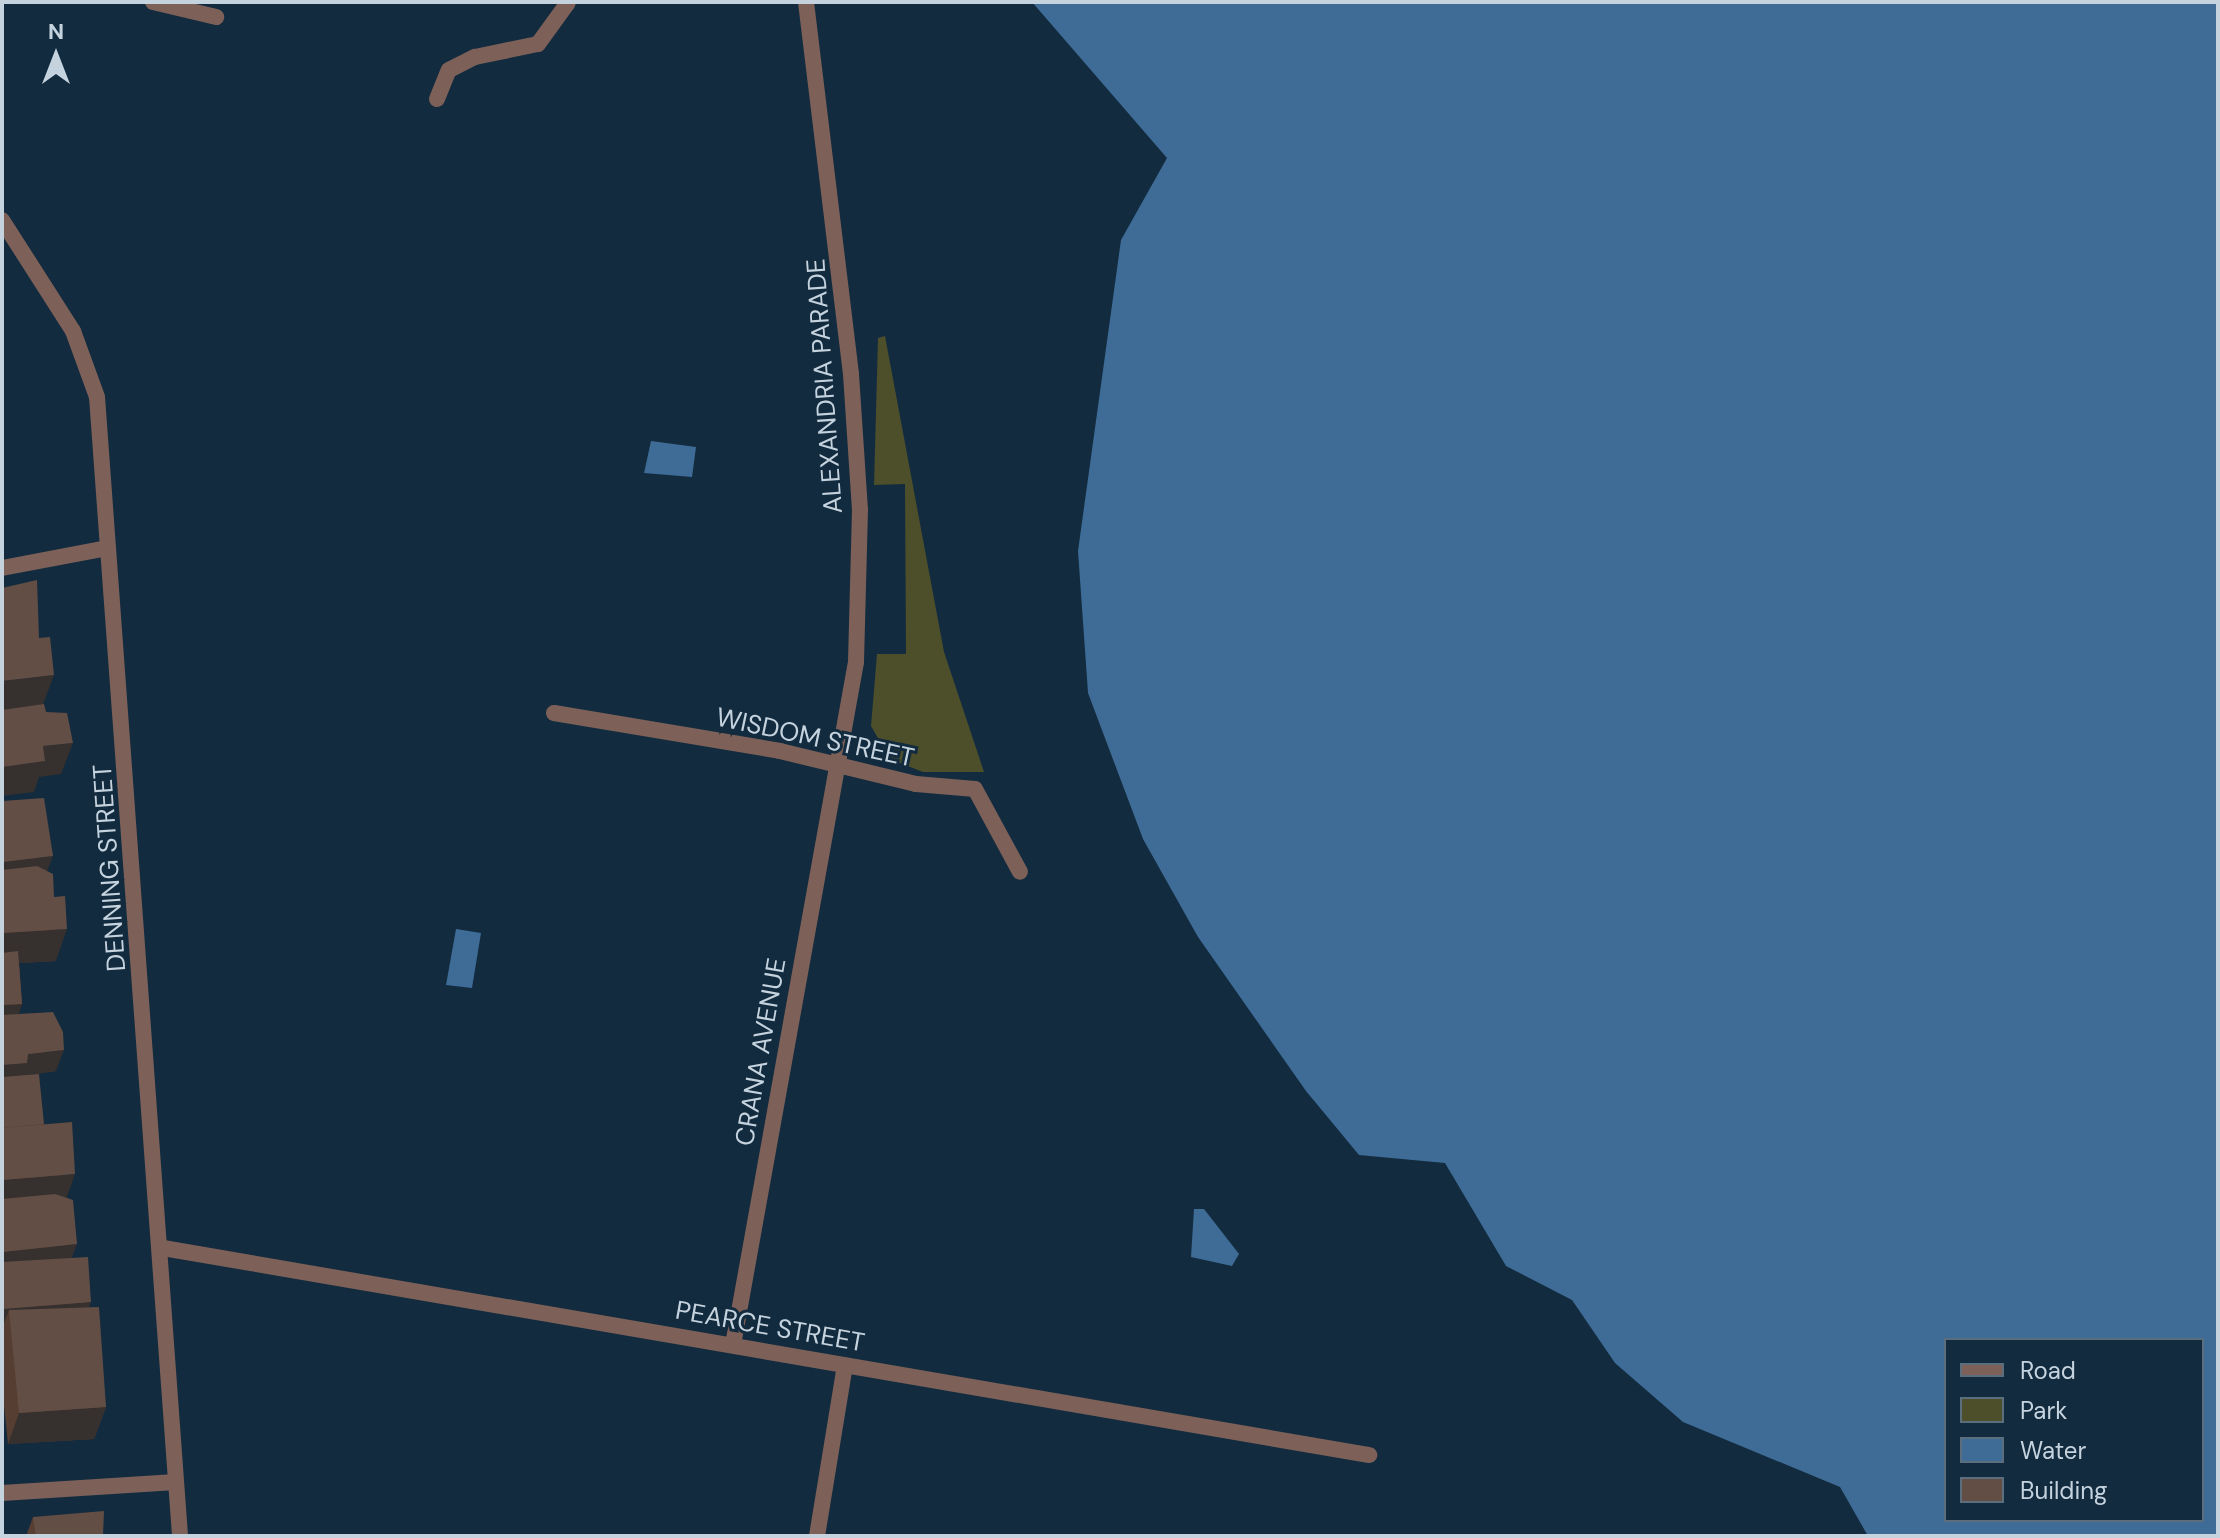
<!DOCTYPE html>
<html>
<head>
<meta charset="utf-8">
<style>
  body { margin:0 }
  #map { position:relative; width:2220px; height:1538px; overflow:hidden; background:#132b3e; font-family:"DM Sans",sans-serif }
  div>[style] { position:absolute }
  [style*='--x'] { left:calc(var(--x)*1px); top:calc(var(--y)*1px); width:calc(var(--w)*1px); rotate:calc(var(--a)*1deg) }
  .green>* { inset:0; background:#4c4f2a }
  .water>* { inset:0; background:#3e6c97 }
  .lane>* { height:16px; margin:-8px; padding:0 8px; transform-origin:8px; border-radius:8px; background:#7d6159 }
  .street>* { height:16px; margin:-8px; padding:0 8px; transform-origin:8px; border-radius:8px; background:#7d6159 }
  .wall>* { inset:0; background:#563e32 }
  .shaded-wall>* { inset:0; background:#36302f }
  .building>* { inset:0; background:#624e45 }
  span { translate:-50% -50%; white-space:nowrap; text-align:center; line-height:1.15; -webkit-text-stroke:6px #132b3e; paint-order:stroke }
  .street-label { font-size:26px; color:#c5d3df }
  .frame { position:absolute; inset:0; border:4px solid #c5d3df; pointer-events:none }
  .legend { position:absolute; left:1944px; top:1338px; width:260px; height:184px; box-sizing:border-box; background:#132b3e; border:2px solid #5a6e7e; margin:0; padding:10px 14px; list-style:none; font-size:24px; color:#c5d3df }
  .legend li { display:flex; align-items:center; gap:16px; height:40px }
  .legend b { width:40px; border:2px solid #5a6e7e }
  .north { position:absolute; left:16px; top:16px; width:80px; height:80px; -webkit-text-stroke:6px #132b3e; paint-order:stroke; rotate:0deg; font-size:22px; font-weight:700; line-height:32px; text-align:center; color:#c5d3df }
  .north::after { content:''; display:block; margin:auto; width:28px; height:36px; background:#c5d3df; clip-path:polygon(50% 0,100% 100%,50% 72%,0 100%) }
</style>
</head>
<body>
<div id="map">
  <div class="green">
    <div style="clip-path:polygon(885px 336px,944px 652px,984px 772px,923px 772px,890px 759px,871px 726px,877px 654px,906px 654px,905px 484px,874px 485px,878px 338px)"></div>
  </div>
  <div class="water">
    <div style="clip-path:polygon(evenodd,1032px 2px,2218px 2px,2218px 1536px,1868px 1536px,1840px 1487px,1683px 1422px,1615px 1363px,1572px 1300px,1506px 1266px,1445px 1163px,1359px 1155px,1306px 1091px,1198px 937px,1143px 839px,1088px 693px,1078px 551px,1121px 240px,1167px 158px,1032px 2px,1946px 1340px,2202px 1340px,2202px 1520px,1946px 1520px,1946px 1340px)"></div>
    <div style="clip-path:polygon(651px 441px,696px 447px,692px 477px,644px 473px)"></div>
    <div style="clip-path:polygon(456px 929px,481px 933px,472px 988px,446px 985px)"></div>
    <div style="clip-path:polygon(1194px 1209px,1204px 1209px,1239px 1254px,1232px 1266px,1191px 1257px)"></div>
  </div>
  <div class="lane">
    <div style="--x:437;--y:99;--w:31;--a:-68"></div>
    <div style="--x:449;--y:70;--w:29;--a:-27"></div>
    <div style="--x:475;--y:57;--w:64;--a:-11.7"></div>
    <div style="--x:538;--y:44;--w:49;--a:-54.1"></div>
  </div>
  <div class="street">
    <div style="--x:153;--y:2;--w:65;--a:13.4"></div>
    <div style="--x:567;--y:4;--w:2;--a:-63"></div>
    <div style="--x:2;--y:220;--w:132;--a:57.4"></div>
    <div style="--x:73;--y:331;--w:70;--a:70"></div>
    <div style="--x:97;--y:397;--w:1142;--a:85.83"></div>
    <div style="--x:2;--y:568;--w:108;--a:-10.7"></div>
    <div style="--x:554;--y:713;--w:229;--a:9.5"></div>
    <div style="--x:780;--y:751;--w:140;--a:13.6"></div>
    <div style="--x:916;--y:784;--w:59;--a:4.8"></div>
    <div style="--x:975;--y:789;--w:94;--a:61.5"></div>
    <div style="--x:163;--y:1248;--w:1224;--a:9.74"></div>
    <div style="--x:733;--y:1345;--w:694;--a:-79.79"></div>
    <div style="--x:856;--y:662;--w:152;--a:-88.5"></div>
    <div style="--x:860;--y:510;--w:136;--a:-93.8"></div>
    <div style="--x:851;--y:374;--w:375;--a:-96.9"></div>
    <div style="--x:2;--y:1493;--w:174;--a:-3.6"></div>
    <div style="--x:817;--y:1536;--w:173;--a:-80.7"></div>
  </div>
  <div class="wall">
    <div style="clip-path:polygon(2px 801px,47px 871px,56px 961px,19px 963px,22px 1004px,18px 1014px,56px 1071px,28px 1075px,67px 1198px,71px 1258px,89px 1307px,106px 1407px,94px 1439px,8px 1444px,2px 1386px)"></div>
    <div style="clip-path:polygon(33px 1517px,103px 1536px,26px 1536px)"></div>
  </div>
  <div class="shaded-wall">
    <div style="clip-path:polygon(54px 675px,42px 707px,2px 711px,2px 681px)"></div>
    <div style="clip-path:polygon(73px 743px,61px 774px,39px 777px,34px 792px,2px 796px,2px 767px,43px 746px)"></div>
    <div style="clip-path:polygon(53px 856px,45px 877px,2px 882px,2px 862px)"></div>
    <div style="clip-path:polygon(67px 929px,56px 961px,2px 964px,2px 933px)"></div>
    <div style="clip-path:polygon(22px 1004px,15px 1025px,2px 1026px,2px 1005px)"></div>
    <div style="clip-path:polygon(64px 1050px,56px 1071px,23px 1076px,2px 1086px,2px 1065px,28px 1054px)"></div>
    <div style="clip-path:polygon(75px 1174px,64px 1205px,2px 1211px,2px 1180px)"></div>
    <div style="clip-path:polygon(77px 1244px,69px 1265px,2px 1272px,2px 1252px)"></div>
    <div style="clip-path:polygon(91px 1302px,84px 1323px,9px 1310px,2px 1329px,2px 1309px)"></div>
    <div style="clip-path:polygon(106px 1407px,94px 1439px,8px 1444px,19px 1413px)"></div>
  </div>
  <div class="building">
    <div style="clip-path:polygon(37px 580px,39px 638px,50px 637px,54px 675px,2px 681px,2px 588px)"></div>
    <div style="clip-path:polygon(44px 704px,46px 712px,67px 713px,73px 743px,43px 746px,45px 761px,2px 767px,2px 710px)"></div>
    <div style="clip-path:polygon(44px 798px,53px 856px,2px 862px,2px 801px)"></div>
    <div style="clip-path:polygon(37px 866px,53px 874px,54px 897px,65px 896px,67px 929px,2px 933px,2px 870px)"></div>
    <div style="clip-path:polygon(18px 951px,22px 1004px,2px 1005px,2px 953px)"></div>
    <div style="clip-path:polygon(53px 1012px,63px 1032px,64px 1050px,28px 1054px,27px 1063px,2px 1065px,2px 1015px)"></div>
    <div style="clip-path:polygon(39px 1074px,44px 1124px,2px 1128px,2px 1077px)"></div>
    <div style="clip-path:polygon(72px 1122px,75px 1174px,2px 1180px,2px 1128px)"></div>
    <div style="clip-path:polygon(55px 1194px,73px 1200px,77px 1244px,2px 1252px,2px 1199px)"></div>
    <div style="clip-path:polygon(88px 1257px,91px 1302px,2px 1309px,2px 1262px)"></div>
    <div style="clip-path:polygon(99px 1307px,106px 1407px,19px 1413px,9px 1310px)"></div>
    <div style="clip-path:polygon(104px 1511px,103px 1536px,36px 1536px,33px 1517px)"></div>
  </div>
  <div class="street-label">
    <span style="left:825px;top:386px;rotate:-94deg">ALEXANDRIA PARADE</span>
    <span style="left:815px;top:738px;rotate:12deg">WISDOM STREET</span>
    <span style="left:110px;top:868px;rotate:-94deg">DENNING STREET</span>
    <span style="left:761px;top:1052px;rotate:-80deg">CRANA AVENUE</span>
    <span style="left:770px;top:1327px;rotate:10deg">PEARCE STREET</span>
  </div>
  <div class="frame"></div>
  <ul class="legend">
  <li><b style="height:10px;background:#7d6159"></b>Road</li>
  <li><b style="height:22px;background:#4c4f2a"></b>Park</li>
  <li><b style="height:22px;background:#3e6c97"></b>Water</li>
  <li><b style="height:22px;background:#624e45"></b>Building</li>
  </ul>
  <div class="north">N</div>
</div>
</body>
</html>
